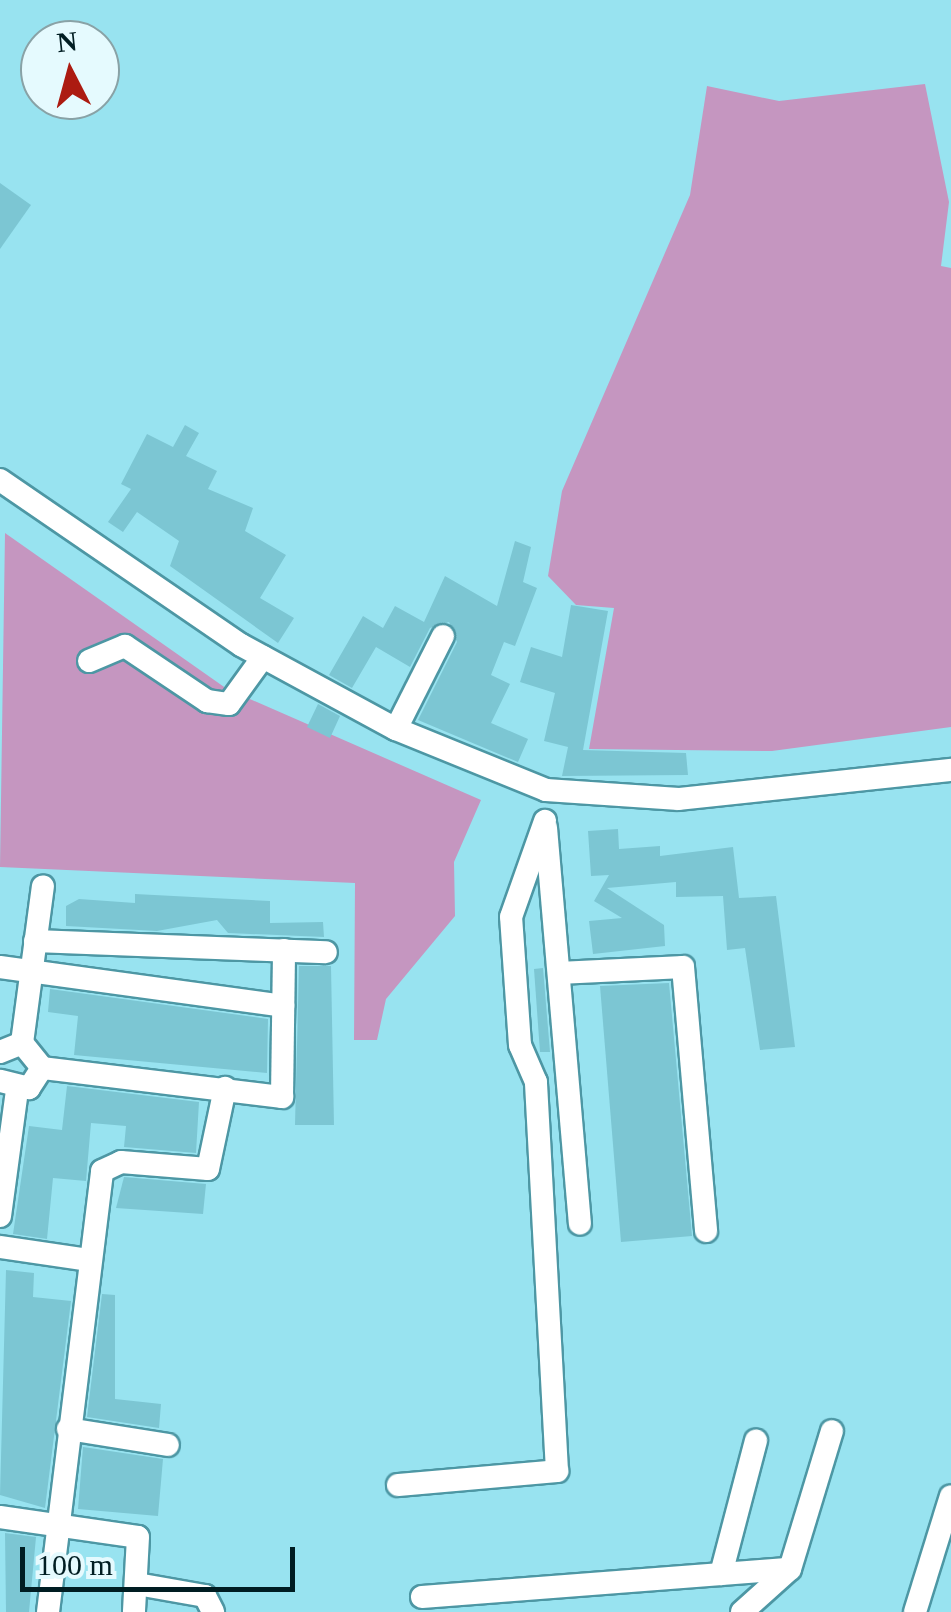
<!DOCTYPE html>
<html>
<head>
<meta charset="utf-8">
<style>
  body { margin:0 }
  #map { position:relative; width:951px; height:1612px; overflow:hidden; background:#98e3f0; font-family:"Times New Roman",serif }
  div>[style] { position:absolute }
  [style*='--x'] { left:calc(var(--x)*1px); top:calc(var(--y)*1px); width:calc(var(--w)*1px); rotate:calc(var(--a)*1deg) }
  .green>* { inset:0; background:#c596c0 }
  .building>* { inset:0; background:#7cc6d3 }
  .roads { filter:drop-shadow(2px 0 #4d97a4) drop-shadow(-2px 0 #4d97a4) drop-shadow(0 2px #4d97a4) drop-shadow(0 -2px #4d97a4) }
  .minor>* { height:22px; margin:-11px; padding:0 11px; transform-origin:11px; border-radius:11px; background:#fff }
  span { translate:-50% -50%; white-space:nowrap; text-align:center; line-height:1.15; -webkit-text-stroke:10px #e5fafe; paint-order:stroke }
  .north { position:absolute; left:20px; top:20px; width:100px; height:100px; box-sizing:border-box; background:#e5fafe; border:2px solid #89a2a6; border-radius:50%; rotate:354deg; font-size:28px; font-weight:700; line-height:40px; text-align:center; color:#001d22 }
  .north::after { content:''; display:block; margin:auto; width:35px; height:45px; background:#ac1b11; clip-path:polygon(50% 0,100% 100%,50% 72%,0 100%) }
  .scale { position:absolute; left:20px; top:1547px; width:275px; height:45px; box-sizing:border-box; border:5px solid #001d22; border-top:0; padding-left:12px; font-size:30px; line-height:35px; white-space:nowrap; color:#001d22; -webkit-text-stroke:8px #e5fafe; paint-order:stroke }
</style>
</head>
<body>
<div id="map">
  <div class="green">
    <div style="clip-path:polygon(925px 84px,949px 202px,941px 266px,951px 268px,951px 727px,772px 751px,589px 749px,614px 608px,576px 605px,548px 576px,562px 491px,690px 195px,707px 86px,779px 101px)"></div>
    <div style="clip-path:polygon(5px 533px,227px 689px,481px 800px,454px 862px,455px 916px,386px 999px,377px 1040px,354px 1040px,355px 883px,0 867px)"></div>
  </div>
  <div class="building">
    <div style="clip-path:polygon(0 183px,31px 205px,0 249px)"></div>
    <div style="clip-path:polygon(185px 425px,199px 433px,186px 456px,217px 471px,208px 489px,253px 508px,245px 531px,286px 555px,260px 598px,294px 618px,278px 643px,170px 566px,179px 541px,137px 512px,123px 532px,108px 522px,131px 489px,121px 484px,147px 434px,173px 447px)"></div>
    <div style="clip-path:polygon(515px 541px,531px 547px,523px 582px,537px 588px,515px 646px,504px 642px,491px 675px,510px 684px,491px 723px,528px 739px,518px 762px,418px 720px,457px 642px,449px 622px,430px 628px,410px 667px,376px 647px,352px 688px,329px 675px,363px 616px,383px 628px,395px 606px,424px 622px,445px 576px,497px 606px)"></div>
    <div style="clip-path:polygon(571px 605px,608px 611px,583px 750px,686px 753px,688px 775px,562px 776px,568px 747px,544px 741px,555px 693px,520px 682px,531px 647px,562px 657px)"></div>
    <div style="clip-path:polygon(318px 704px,340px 716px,330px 738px,307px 727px)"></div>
    <div style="clip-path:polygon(618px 829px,619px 849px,660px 846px,660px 856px,733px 847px,739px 898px,776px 896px,795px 1047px,760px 1050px,745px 948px,727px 950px,723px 896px,676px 897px,676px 882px,607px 888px,664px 925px,665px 946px,593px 954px,589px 921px,622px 918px,594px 901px,609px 875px,591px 876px,588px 831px)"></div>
    <div style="clip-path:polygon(135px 894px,270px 901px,270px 923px,323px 922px,324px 937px,228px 933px,217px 920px,157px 931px,66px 926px,66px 906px,79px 899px,135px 903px)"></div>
    <div style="clip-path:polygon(299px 966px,331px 966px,334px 1125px,295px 1125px)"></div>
    <div style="clip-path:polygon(543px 968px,550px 1052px,540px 1052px,534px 969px)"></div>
    <div style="clip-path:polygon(669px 983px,692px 1236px,621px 1242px,600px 986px)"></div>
    <div style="clip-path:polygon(50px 989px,268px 1019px,267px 1073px,74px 1055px,78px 1016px,48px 1012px)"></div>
    <div style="clip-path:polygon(67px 1086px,199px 1102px,196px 1153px,124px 1147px,126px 1126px,91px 1123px,86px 1181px,53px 1178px,47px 1239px,13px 1234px,29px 1126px,62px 1130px)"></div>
    <div style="clip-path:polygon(124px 1177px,206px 1184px,203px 1214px,116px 1208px)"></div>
    <div style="clip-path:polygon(6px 1270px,34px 1273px,33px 1297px,71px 1301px,45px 1508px,0 1495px)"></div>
    <div style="clip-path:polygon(102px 1294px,115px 1295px,115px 1399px,161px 1404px,159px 1428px,87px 1417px)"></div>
    <div style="clip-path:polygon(83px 1447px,163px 1459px,158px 1516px,78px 1509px)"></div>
    <div style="clip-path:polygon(5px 1533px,36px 1537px,29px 1612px,6px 1612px)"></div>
  </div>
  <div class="roads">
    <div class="minor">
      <div style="--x:0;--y:480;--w:292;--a:34.4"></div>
      <div style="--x:241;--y:645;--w:176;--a:28.5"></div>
      <div style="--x:396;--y:729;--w:162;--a:22.1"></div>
      <div style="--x:546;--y:790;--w:133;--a:3.9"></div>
      <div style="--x:679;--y:799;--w:274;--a:-6.1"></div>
      <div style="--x:89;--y:661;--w:39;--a:-23"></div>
      <div style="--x:125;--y:646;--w:99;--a:33.9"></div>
      <div style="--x:207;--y:701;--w:22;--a:8"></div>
      <div style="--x:229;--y:704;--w:58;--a:-54.1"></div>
      <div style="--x:396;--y:729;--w:104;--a:-63.2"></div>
      <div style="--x:546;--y:828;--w:397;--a:85.1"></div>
      <div style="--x:35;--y:941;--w:291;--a:2.2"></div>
      <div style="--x:0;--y:967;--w:286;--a:7.8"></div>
      <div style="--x:559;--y:973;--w:124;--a:-2.8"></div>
      <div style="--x:683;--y:967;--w:265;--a:85"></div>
      <div style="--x:22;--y:1043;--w:158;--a:-82.4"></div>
      <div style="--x:0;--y:1052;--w:24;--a:-22"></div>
      <div style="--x:22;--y:1043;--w:32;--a:51"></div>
      <div style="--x:42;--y:1068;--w:24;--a:123"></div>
      <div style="--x:29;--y:1088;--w:30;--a:-166"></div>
      <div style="--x:42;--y:1068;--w:242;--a:6.9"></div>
      <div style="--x:282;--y:1097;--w:147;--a:-89.2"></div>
      <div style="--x:0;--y:1216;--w:126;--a:-82.3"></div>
      <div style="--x:0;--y:1247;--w:90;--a:8.3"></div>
      <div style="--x:68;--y:1429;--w:101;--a:9.1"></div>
      <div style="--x:398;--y:1485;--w:160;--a:-5"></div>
      <div style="--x:557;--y:1471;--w:390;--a:-93.1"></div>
      <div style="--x:536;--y:1082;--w:40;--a:-113.4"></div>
      <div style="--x:520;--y:1045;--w:128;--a:-94"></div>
      <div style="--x:511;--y:917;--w:102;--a:-70.5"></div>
      <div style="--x:0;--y:1517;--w:139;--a:8.2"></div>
      <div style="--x:138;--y:1537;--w:75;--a:93.1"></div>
      <div style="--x:721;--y:1574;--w:138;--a:-75.3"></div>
      <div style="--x:137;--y:1584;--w:69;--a:10"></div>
      <div style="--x:205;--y:1596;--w:18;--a:63"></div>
      <div style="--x:422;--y:1597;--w:369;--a:-4.4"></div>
      <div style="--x:48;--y:1612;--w:444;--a:-83"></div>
      <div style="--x:102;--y:1171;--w:21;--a:-25"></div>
      <div style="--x:121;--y:1162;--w:87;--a:4.6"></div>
      <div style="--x:208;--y:1169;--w:83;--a:-78.1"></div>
      <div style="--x:742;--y:1612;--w:64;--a:-41.9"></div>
      <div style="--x:790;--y:1569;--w:144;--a:-73.1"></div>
      <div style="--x:915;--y:1612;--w:121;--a:-72.8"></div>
    </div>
  </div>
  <div class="north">N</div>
  <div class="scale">100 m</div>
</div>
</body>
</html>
